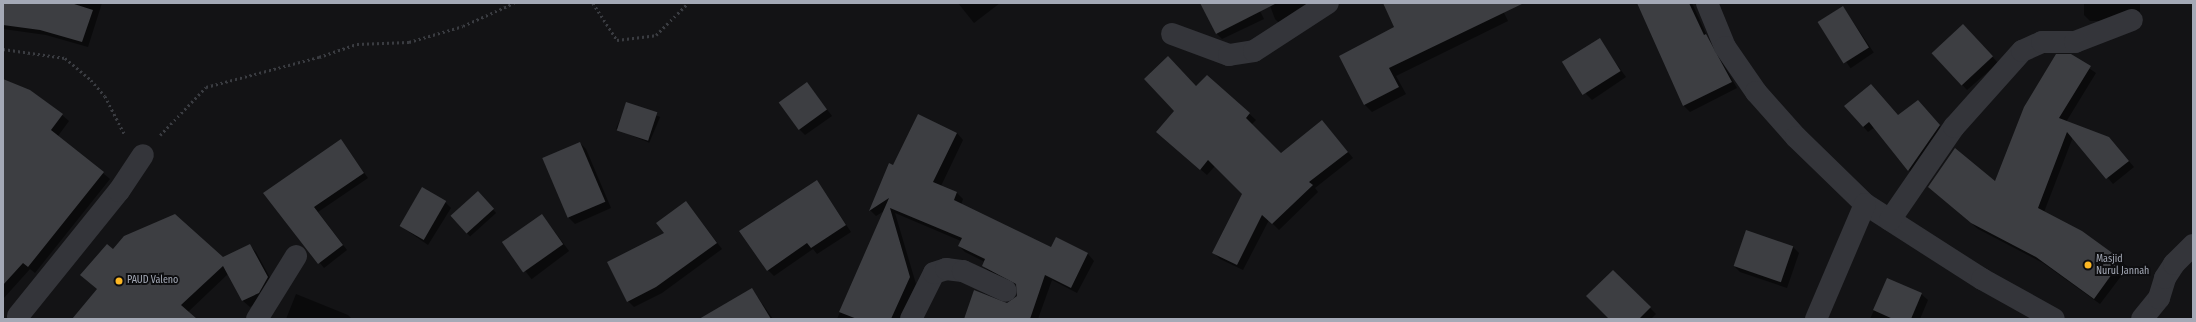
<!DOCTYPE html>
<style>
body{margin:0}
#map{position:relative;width:2196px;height:322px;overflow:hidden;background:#131315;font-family:"Fira Sans Condensed",sans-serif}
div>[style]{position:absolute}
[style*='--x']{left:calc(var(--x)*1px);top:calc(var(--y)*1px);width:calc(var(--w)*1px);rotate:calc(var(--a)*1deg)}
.shadow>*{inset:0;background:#0007;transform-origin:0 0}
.building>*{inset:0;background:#3d3e42;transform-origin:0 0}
.path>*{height:2.5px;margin-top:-1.25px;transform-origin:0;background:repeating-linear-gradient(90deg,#3a3c41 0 2px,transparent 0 5px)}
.street>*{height:22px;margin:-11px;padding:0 11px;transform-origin:11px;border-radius:11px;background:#34353a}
.dots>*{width:11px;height:11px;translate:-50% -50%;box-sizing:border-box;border:2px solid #0e0e10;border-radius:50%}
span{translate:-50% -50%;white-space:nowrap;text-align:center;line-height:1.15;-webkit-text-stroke:4px #0e0e10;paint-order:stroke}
.poi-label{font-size:10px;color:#a4a9b6}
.left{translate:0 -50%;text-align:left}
.frame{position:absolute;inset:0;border:4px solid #a4a9b6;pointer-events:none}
</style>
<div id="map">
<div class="shadow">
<i style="clip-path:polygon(3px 3px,102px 3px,88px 47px,46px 35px,3px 29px)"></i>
<i style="clip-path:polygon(958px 3px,1000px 3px,974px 23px)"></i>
<i style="clip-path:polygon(1201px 3px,1256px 3px,1264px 19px,1222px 39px,1216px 33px)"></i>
<i style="clip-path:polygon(1269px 3px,1317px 3px,1280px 24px,1275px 19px)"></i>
<i style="clip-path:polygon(1384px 3px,1499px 3px,1508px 21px,1396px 76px,1406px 94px,1372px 112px,1365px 105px,1340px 56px,1396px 27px)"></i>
<i style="clip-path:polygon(1638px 3px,1692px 3px,1707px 36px,1737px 88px,1690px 112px,1684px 106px)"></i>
<i style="clip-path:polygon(2084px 3px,2140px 3px,2140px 14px,2116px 21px,2090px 21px,2084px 15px)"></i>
<i style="left:1843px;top:7px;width:55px;height:28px;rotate:56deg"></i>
<i style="clip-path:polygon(1969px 31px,1998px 63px,1967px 90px,1933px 52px)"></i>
<i style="clip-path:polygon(1599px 40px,1626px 77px,1592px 100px,1586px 94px)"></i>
<i style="clip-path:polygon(2071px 56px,2096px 73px,2066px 122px,2114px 144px,2134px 167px,2113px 184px,2073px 137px,2044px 212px,2081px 232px,2128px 267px,2100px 304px,2043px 263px,1978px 229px,1929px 187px,1996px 183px)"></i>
<i style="clip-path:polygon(1207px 76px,1256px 120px,1251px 125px,1281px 154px,1322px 121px,1353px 158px,1315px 188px,1318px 192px,1279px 230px,1269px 220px,1243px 270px,1220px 259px,1214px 253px,1243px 194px,1215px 166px,1207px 175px,1164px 138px)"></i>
<i style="clip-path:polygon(3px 80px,62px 115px,69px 121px,58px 136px,110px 179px,35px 273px,30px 269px,3px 299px)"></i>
<i style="clip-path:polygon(807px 83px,832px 116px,805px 135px,799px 129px)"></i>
<i style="left:627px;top:103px;width:36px;height:28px;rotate:23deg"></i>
<i style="clip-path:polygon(1845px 106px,1898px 116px,1923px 107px,1944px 131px,1914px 176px,1875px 127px,1868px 132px)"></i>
<i style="clip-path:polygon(957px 133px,963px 140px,941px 186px,957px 193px,963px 199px,961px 205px,1052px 248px,1056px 239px,1088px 254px,1094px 261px,1077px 293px,1052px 280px,1038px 319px,965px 319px,1014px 302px,1020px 290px,1016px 284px,990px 272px,983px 266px,985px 262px,965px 252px,959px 246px,961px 241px,895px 213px,916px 284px,900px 319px,837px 319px,884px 211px,876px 216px,870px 210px,889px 165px,894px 166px)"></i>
<i style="clip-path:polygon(341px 141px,368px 178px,318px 212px,347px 250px,324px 268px,264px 193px)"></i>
<i style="clip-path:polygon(580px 143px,586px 149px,611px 208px,575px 224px,569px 218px)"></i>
<i style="clip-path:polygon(817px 181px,851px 232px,817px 254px,813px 249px,774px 276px,768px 270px)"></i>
<i style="left:478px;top:193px;width:27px;height:35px;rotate:48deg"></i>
<i style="clip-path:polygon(445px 202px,451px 208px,428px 245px,399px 225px)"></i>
<i style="clip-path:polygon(686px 202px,722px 249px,662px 293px,634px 307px,628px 301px,665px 233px)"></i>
<i style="left:542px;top:215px;width:45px;height:47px;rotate:53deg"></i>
<i style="clip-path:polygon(249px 245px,256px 252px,274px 285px,265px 299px,250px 307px,243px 301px,229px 273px,188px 312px,196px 319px,73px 319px,98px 290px,113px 250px,223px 259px)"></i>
<i style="clip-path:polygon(1793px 247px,1799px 253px,1787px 288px,1740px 272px,1734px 266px)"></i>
<i style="clip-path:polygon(1613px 271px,1656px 314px,1651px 319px,1610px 319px)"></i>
<i style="clip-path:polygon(1888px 280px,1921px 294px,1928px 300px,1920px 319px,1870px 319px)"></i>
<i style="clip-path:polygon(752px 289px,773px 319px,706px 319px)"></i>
<i style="clip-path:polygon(296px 294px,348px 315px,352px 319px,286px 319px)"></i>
</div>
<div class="building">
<i style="clip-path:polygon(3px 3px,71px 3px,93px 10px,82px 42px,40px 30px,3px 25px)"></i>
<i style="clip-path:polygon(1200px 3px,1277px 3px,1216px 34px)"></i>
<i style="clip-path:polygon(1383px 3px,1524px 3px,1389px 68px,1399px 87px,1364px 105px,1339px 56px,1394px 27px)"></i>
<i style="clip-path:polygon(1637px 3px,1689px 3px,1704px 35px,1706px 34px,1732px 82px,1683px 106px)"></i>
<i style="left:1843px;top:6px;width:49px;height:30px;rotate:58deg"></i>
<i style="left:1963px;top:24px;width:44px;height:43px;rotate:47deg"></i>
<i style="left:1600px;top:38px;width:39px;height:45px;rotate:58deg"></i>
<i style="clip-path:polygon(2056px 54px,2071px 54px,2091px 66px,2059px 118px,2109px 137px,2129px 161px,2106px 179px,2067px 132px,2038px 208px,2082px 231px,2122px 260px,2094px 299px,2036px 257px,1971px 223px,1928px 187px,1955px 148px,1995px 181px,2024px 107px)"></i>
<i style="clip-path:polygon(1168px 56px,1196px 86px,1207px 75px,1250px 113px,1246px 118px,1281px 153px,1322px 120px,1348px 152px,1309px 182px,1313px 185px,1272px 224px,1262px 215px,1237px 265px,1212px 253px,1242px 194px,1208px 160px,1200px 170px,1156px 132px,1174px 111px,1144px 79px)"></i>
<i style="clip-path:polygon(3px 79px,30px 90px,63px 114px,51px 130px,104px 172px,28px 267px,23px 263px,3px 285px)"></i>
<i style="left:807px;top:82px;width:34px;height:35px;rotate:54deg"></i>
<i style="clip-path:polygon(1871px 84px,1898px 115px,1918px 100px,1940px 125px,1908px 171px,1869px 122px,1863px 127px,1844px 106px)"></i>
<i style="left:626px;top:102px;width:33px;height:30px;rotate:18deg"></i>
<i style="clip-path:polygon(918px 114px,957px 133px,933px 182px,957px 192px,954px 200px,1051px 247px,1056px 237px,1088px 253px,1071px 288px,1045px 275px,1030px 319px,964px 319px,974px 290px,1007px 303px,1017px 296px,1016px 284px,982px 266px,985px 259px,958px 246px,962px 238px,890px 208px,910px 277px,891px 319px,857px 319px,839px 312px,889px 198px,869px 211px,889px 163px,893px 165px)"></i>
<i style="clip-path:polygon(341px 139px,364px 173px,314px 207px,343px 245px,318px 264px,263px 193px)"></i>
<i style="left:580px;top:142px;width:65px;height:41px;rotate:67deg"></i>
<i style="clip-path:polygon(817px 180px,846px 225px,811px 248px,807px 243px,767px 271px,739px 231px)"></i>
<i style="left:422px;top:187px;width:28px;height:45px;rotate:30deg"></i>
<i style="left:478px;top:191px;width:24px;height:37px;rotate:48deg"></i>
<i style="clip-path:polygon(686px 201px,717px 243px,656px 287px,627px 302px,607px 262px,664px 233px,656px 223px)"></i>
<i style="clip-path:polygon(175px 214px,223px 257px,250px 244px,268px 277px,259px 293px,242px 301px,223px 266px,181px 305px,197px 319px,72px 319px,97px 289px,80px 275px,107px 244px,113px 249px,124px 236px)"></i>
<i style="left:542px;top:214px;width:37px;height:49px;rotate:55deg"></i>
<i style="left:1746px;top:230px;width:50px;height:38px;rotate:19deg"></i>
<i style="clip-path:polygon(1613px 270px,1651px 307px,1639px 319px,1609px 319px,1586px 296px)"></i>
<i style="clip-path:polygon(1887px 278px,1922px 293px,1911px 319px,1893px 319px,1873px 310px)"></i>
<i style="clip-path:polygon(752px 288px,771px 319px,699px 319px)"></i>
</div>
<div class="path">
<i style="--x:593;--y:3;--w:44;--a:57"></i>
<i style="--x:617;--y:40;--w:39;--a:-7"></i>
<i style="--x:656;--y:35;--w:45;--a:-45"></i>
<i style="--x:3;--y:49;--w:63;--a:8.3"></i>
<i style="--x:65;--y:58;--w:34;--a:40"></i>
<i style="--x:91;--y:80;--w:21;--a:49"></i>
<i style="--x:105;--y:96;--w:44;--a:62.9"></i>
<i style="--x:160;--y:135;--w:66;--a:-46.2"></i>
<i style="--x:206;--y:87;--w:117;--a:-14.9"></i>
<i style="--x:319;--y:57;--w:40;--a:-18.9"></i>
<i style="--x:357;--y:44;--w:52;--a:-2.2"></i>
<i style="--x:409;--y:42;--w:56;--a:-16.5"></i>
<i style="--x:463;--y:26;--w:56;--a:-24.3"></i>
</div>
<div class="street">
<i style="--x:1707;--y:3;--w:48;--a:67.8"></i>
<i style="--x:1725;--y:47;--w:55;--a:55.4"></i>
<i style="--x:1756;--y:92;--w:60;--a:48.4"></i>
<i style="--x:1796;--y:137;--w:96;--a:44.2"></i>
<i style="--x:1865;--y:204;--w:139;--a:32.7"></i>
<i style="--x:1982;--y:279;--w:82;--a:29.1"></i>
<i style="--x:1172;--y:34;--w:61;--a:20.2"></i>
<i style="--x:1229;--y:55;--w:25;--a:-9"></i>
<i style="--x:1254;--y:51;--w:88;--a:-33"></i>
<i style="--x:1890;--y:220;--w:113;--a:-55.5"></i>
<i style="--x:1954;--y:127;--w:102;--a:-48.2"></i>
<i style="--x:2022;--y:51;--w:22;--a:-24"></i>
<i style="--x:2042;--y:42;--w:33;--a:0"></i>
<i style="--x:2075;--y:42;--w:61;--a:-21.1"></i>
<i style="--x:18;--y:316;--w:161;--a:-51.1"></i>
<i style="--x:119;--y:191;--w:43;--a:-56.3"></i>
<i style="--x:257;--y:319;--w:74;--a:-58.2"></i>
<i style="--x:911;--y:319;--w:51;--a:-63.4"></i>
<i style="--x:934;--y:273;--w:13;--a:-18"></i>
<i style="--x:946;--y:269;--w:17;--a:7"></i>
<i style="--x:963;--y:271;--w:47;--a:24.9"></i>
<i style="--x:1816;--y:319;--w:125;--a:-66.9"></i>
<i style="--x:2142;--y:319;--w:27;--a:-51"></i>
<i style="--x:2159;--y:298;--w:21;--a:-73"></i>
<i style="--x:2165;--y:278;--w:17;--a:-57"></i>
<i style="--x:2174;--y:264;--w:27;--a:-45"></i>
</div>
<div class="dots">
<i style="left:2088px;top:265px;background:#fdb723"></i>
<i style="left:119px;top:281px;background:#fdb723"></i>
</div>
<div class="poi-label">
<span class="left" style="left:2096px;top:265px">Masjid<br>Nurul Jannah</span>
<span class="left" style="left:127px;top:281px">PAUD Valeno</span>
</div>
<div class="frame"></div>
</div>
